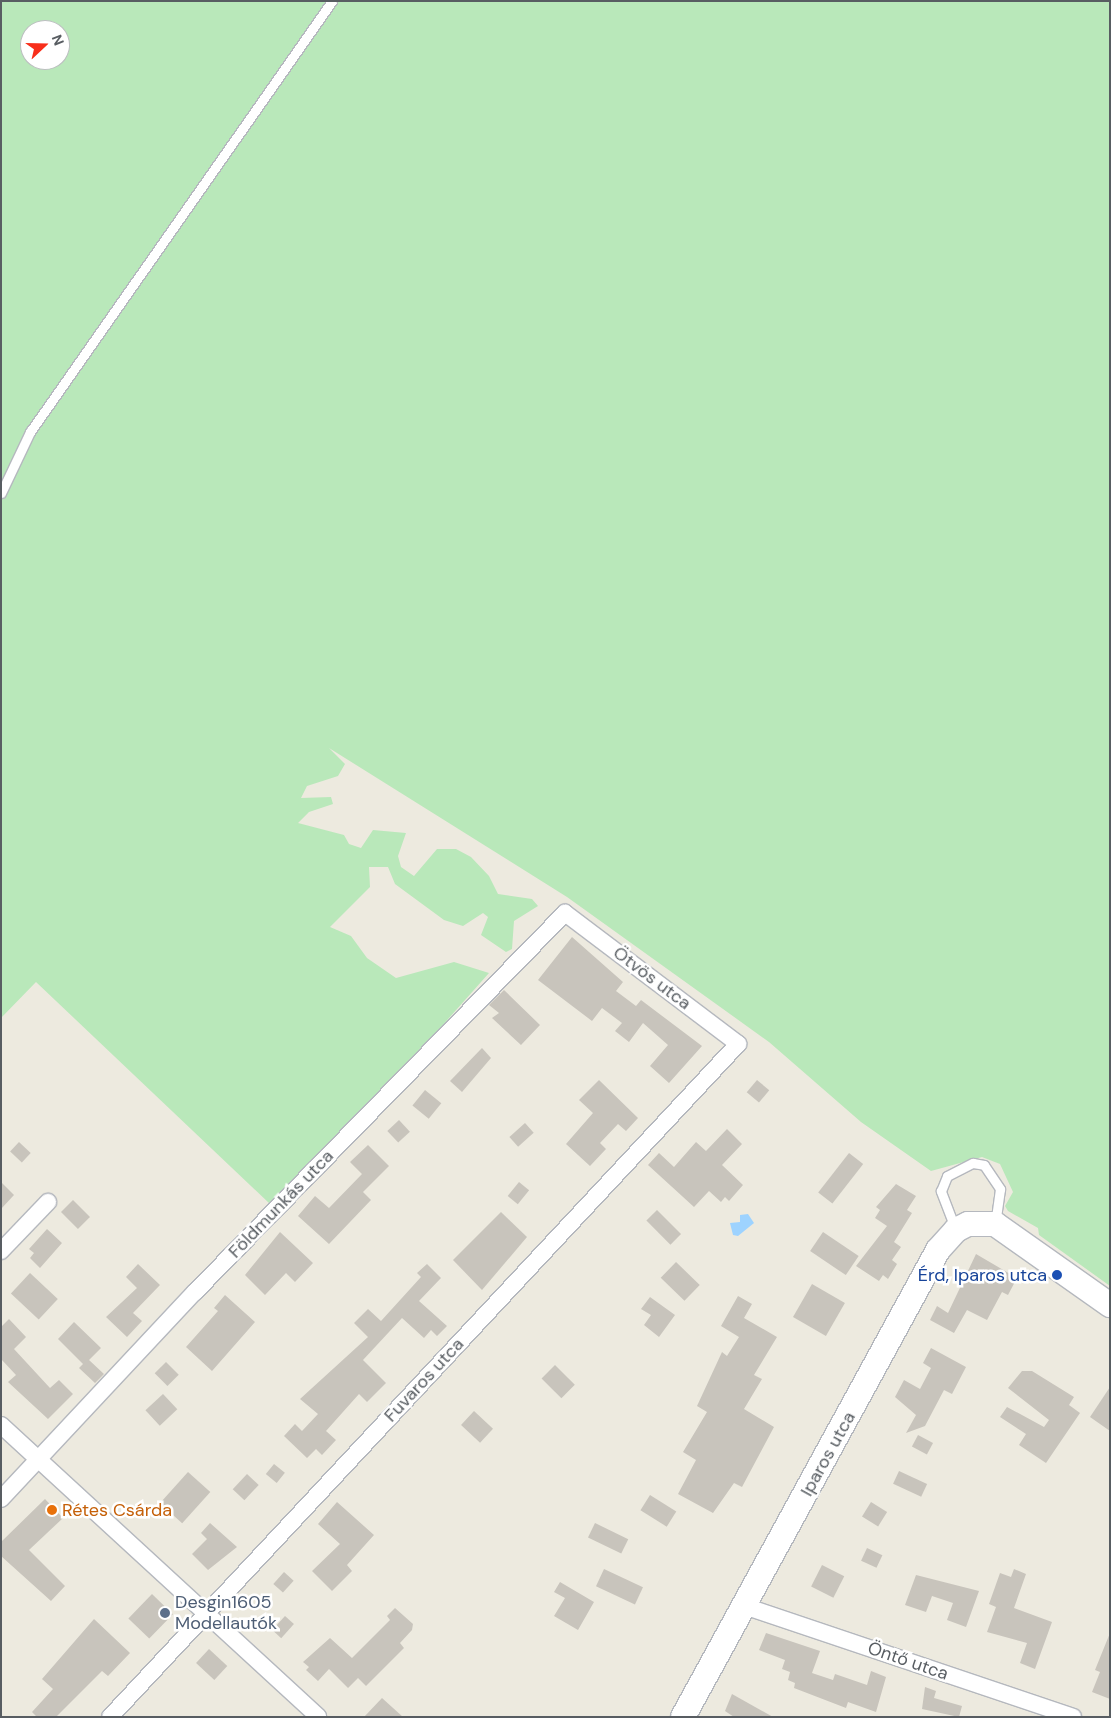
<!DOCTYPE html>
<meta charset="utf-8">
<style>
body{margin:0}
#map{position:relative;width:1111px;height:1718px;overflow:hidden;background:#edeadf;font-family:"DM Sans",sans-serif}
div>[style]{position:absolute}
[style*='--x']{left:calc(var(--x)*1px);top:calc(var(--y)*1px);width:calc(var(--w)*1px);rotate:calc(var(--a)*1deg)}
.green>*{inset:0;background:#b9e8ba}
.water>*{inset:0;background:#9ed3ff}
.building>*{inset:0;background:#c8c4bc;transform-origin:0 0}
.roads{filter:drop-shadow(1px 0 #b5b8be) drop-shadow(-1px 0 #b5b8be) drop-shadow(0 1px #b5b8be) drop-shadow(0 -1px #b5b8be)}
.lane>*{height:9px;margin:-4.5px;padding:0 4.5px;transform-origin:4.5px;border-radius:4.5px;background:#fff}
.street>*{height:16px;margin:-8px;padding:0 8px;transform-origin:8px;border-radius:8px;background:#fff}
.secondary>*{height:24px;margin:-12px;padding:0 12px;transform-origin:12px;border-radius:12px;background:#fff}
.dots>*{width:14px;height:14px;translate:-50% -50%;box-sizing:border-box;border:2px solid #fff;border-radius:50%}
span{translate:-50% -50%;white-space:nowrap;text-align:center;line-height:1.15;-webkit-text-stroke:5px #fff;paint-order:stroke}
.street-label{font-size:18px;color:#585d62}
.transit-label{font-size:18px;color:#164399}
.right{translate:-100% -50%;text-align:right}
.food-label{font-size:18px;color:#c56008}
.left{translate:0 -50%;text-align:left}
.service-label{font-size:18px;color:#4e5e75}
.frame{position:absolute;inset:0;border:2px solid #585d62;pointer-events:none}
.north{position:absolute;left:20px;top:20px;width:50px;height:50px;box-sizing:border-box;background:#fff;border:1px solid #bcbec0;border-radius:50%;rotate:69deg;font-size:14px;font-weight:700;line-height:20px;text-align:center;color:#585d62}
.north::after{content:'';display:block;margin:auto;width:18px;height:22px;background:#f82f1b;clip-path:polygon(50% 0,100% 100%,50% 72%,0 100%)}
</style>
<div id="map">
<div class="green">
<i style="clip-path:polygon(evenodd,1px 1px,1110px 1px,1110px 1286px,1039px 1235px,1038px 1228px,1008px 1211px,1005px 1206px,1013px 1192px,1000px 1164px,982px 1157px,931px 1171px,861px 1122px,769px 1042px,567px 897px,329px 748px,345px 764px,338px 776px,307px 786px,301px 798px,331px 797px,333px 804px,309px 812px,298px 823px,344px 835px,349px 844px,361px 848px,373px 830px,406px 833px,398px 856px,401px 867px,414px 876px,437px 849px,456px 849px,471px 857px,489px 876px,498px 894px,532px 899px,538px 906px,514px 921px,512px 949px,506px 952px,481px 935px,488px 917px,483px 913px,463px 926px,444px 920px,395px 884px,388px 867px,369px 867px,370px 887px,330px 927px,351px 936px,367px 958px,396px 978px,454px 962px,489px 973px,417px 1054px,270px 1204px,36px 982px,1px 1018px,1px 1px,30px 30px,60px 30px,60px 60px,30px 60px,30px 30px)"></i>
</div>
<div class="water">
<i style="clip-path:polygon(748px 1214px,754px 1223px,738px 1236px,733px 1235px,730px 1223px,740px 1222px,740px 1215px)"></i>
</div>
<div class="building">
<i style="clip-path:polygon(572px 937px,623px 982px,616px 991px,636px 1006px,641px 1000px,702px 1046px,669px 1083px,650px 1066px,668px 1045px,643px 1023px,629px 1042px,615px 1031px,622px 1023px,602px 1008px,592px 1021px,538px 980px)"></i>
<i style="clip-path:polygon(504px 990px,540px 1025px,521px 1045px,492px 1018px,499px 1013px,489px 1005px)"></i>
<i style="clip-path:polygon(482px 1048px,491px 1058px,462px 1092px,450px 1081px)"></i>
<i style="clip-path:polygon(599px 1080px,638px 1118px,626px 1131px,618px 1124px,600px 1143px,606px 1149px,590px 1166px,566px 1144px,593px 1113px,579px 1100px)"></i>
<i style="left:757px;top:1080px;width:16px;height:16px;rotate:40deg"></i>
<i style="left:425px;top:1090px;width:21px;height:20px;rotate:39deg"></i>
<i style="left:399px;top:1120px;width:16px;height:16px;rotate:47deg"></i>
<i style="left:525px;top:1123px;width:13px;height:21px;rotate:48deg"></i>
<i style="clip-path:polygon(727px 1129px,742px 1144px,722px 1165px,743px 1185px,729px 1201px,725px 1197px,721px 1202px,709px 1191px,694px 1207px,648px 1165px,659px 1153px,674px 1167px,696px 1142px,706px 1151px)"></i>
<i style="left:19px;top:1142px;width:16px;height:13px;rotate:43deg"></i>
<i style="clip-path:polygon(368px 1145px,389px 1166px,363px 1192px,371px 1200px,329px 1244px,298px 1216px,315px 1196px,329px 1208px,362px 1174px,350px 1162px)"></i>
<i style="left:849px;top:1153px;width:18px;height:50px;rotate:38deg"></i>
<i style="clip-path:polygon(1px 1182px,14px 1195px,1px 1209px)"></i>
<i style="left:519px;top:1182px;width:13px;height:18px;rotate:39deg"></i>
<i style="clip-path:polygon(896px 1184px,916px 1196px,907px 1210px,912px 1213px,894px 1242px,901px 1247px,892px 1260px,897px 1264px,888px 1279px,883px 1275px,879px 1281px,856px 1266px,887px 1226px,875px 1218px,880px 1210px,876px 1207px)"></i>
<i style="left:73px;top:1200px;width:24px;height:17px;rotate:45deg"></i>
<i style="left:657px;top:1210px;width:34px;height:15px;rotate:45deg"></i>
<i style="clip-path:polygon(501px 1212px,527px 1237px,482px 1290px,453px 1260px)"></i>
<i style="clip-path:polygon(47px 1229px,62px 1243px,40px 1268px,30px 1258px,34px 1253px,29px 1249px)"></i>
<i style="clip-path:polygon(280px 1232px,313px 1263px,295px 1282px,286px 1273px,265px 1295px,245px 1275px)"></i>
<i style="left:823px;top:1232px;width:43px;height:23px;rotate:34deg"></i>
<i style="clip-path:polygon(976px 1254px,1017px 1278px,1008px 1295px,1002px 1292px,987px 1320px,967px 1310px,954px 1333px,930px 1320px,937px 1306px,948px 1313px)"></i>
<i style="left:676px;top:1262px;width:33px;height:22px;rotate:44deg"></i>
<i style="clip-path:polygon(138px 1264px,160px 1285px,133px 1313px,142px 1321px,127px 1337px,106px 1317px,137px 1288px,126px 1277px)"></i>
<i style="clip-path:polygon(427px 1264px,441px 1278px,419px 1301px,447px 1326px,437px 1336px,431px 1330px,424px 1338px,402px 1318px,363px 1360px,386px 1383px,367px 1402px,359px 1394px,326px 1431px,336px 1440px,322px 1455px,316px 1449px,307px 1458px,284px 1436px,295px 1424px,302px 1431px,318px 1414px,300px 1399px,368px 1337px,354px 1323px,368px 1309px,381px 1321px,421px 1277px,417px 1273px)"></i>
<i style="left:30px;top:1273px;width:38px;height:28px;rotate:43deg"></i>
<i style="left:812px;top:1284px;width:38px;height:38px;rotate:30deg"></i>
<i style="clip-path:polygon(225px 1295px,255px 1322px,212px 1371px,186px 1347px,218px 1311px,214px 1308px)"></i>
<i style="clip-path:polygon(738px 1296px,752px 1304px,744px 1318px,777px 1337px,754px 1375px,762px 1379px,744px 1409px,774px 1427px,742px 1487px,734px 1483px,713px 1513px,678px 1494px,696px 1460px,683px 1452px,707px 1412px,697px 1406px,722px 1352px,727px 1356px,739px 1337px,721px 1326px)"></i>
<i style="clip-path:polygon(650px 1297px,675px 1315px,659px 1337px,644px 1325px,651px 1315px,641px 1309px)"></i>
<i style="clip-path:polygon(9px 1319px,26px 1337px,14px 1349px,50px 1388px,59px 1380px,73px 1394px,48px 1419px,8px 1382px,16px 1375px,1px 1359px,1px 1327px)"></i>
<i style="clip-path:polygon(74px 1322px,101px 1348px,89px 1360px,104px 1374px,95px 1383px,79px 1368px,83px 1364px,58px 1339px)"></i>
<i style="clip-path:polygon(931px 1348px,966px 1367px,952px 1394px,944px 1390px,925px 1426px,906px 1433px,916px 1415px,895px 1397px,904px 1380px,920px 1389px,931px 1368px,923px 1363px)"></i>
<i style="left:166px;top:1362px;width:18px;height:16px;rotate:45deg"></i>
<i style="left:555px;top:1365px;width:28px;height:19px;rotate:45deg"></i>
<i style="clip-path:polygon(1022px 1371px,1032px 1371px,1074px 1397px,1069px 1405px,1080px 1413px,1046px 1463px,1019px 1445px,1026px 1434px,1000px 1417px,1007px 1407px,1044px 1427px,1049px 1420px,1008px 1388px)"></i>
<i style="clip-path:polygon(1110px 1387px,1110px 1431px,1090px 1417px)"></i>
<i style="left:163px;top:1394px;width:21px;height:24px;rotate:47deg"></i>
<i style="left:474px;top:1411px;width:26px;height:19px;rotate:43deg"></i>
<i style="left:918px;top:1435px;width:17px;height:13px;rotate:28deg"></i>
<i style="left:274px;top:1464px;width:14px;height:13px;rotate:39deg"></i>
<i style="left:899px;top:1471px;width:31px;height:14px;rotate:25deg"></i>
<i style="left:188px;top:1472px;width:30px;height:42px;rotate:42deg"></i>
<i style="left:247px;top:1474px;width:16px;height:21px;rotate:43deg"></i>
<i style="left:650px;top:1495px;width:31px;height:18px;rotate:32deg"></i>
<i style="clip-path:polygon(45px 1499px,63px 1518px,29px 1550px,65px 1586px,51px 1601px,1px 1556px,1px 1542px)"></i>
<i style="clip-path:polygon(337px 1502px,374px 1535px,347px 1565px,352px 1571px,332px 1591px,312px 1571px,340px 1544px,318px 1524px)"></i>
<i style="left:871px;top:1502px;width:19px;height:17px;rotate:32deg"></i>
<i style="clip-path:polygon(210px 1523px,237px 1547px,208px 1570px,192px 1554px,207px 1539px,201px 1533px)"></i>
<i style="left:595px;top:1523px;width:37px;height:16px;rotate:26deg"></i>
<i style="left:867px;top:1548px;width:17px;height:14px;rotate:25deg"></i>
<i style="left:822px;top:1565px;width:25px;height:24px;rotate:27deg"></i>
<i style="left:604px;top:1569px;width:43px;height:19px;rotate:25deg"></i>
<i style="clip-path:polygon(1014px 1569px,1026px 1574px,1014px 1608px,1052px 1622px,1035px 1669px,1020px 1663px,1027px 1643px,987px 1632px,996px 1607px,989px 1604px,1000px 1573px,1011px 1577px)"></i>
<i style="left:284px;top:1572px;width:13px;height:16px;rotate:42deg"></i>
<i style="clip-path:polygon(916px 1575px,979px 1591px,966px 1627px,947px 1620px,953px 1603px,932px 1596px,926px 1612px,905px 1605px)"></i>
<i style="clip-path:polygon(560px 1582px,594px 1602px,578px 1630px,554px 1616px,565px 1598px,554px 1592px)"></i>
<i style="left:152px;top:1594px;width:29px;height:34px;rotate:44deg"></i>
<i style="clip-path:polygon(395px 1608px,413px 1624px,412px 1630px,400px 1643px,404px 1648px,366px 1686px,358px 1678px,348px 1688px,329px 1669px,318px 1681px,306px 1670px,309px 1667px,303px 1662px,330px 1638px,352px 1658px,390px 1620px,387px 1616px)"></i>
<i style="left:285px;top:1616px;width:12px;height:19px;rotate:42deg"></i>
<i style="clip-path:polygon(94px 1619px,130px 1653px,108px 1676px,102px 1671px,56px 1717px,37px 1717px,32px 1712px,53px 1689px,42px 1679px)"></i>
<i style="clip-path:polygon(766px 1633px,820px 1651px,812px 1673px,833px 1680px,835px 1674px,867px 1685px,871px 1671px,886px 1677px,876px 1712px,848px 1702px,846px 1708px,794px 1688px,795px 1683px,788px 1680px,790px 1672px,782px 1669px,785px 1660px,759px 1650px)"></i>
<i style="clip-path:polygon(1110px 1633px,1110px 1699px,1092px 1692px,1100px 1672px,1095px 1670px)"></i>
<i style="left:209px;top:1649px;width:25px;height:19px;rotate:43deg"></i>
<i style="clip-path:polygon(925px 1687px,936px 1691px,934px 1698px,962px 1706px,959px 1717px,922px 1709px)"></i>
<i style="clip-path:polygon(732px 1694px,773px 1717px,734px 1717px,725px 1711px)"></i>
<i style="clip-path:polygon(382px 1698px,403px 1717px,364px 1717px)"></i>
</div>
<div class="roads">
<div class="lane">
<i style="--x:1;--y:493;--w:68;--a:-64.6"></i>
<i style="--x:30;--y:432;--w:526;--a:-54.98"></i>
<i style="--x:955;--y:1228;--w:40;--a:-111"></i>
<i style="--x:941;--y:1191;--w:16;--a:-68"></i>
<i style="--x:947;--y:1176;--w:29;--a:-27"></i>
<i style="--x:973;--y:1163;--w:11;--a:10"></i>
<i style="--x:984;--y:1165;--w:29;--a:56"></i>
<i style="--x:1000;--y:1189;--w:34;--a:98"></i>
</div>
<div class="street">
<i style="--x:1;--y:1251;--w:68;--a:-46.2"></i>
<i style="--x:1;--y:1425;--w:431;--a:42.6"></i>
<i style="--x:1;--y:1499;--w:284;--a:-46.9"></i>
<i style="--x:195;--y:1292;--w:530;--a:-45.69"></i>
<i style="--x:565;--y:913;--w:217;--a:37.1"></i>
<i style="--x:738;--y:1044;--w:920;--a:133.02"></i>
<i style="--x:744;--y:1606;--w:347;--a:18.6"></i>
</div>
<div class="secondary">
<i style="--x:683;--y:1717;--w:532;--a:-61.36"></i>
<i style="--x:938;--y:1250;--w:27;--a:-48"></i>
<i style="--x:956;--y:1230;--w:13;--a:-27"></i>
<i style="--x:968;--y:1224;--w:27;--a:0"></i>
<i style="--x:995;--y:1224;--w:141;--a:35.2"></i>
</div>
</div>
<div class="dots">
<i style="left:1057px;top:1275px;background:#1a4fb4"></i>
<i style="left:52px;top:1510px;background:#e8710a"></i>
<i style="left:165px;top:1613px;background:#5c6f8a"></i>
</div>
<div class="street-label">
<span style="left:652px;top:978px;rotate:37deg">Ötvös utca</span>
<span style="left:281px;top:1204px;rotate:-46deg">Földmunkás utca</span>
<span style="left:424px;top:1380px;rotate:-47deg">Fuvaros utca</span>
<span style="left:828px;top:1454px;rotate:-61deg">Iparos utca</span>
<span style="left:908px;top:1661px;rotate:19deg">Öntő utca</span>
</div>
<div class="transit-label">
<span class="right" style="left:1047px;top:1275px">Érd, Iparos utca</span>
</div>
<div class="food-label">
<span class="left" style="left:62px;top:1510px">Rétes Csárda</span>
</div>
<div class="service-label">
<span class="left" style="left:175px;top:1613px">Desgin1605<br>Modellautók</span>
</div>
<div class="frame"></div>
<div class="north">N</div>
</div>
